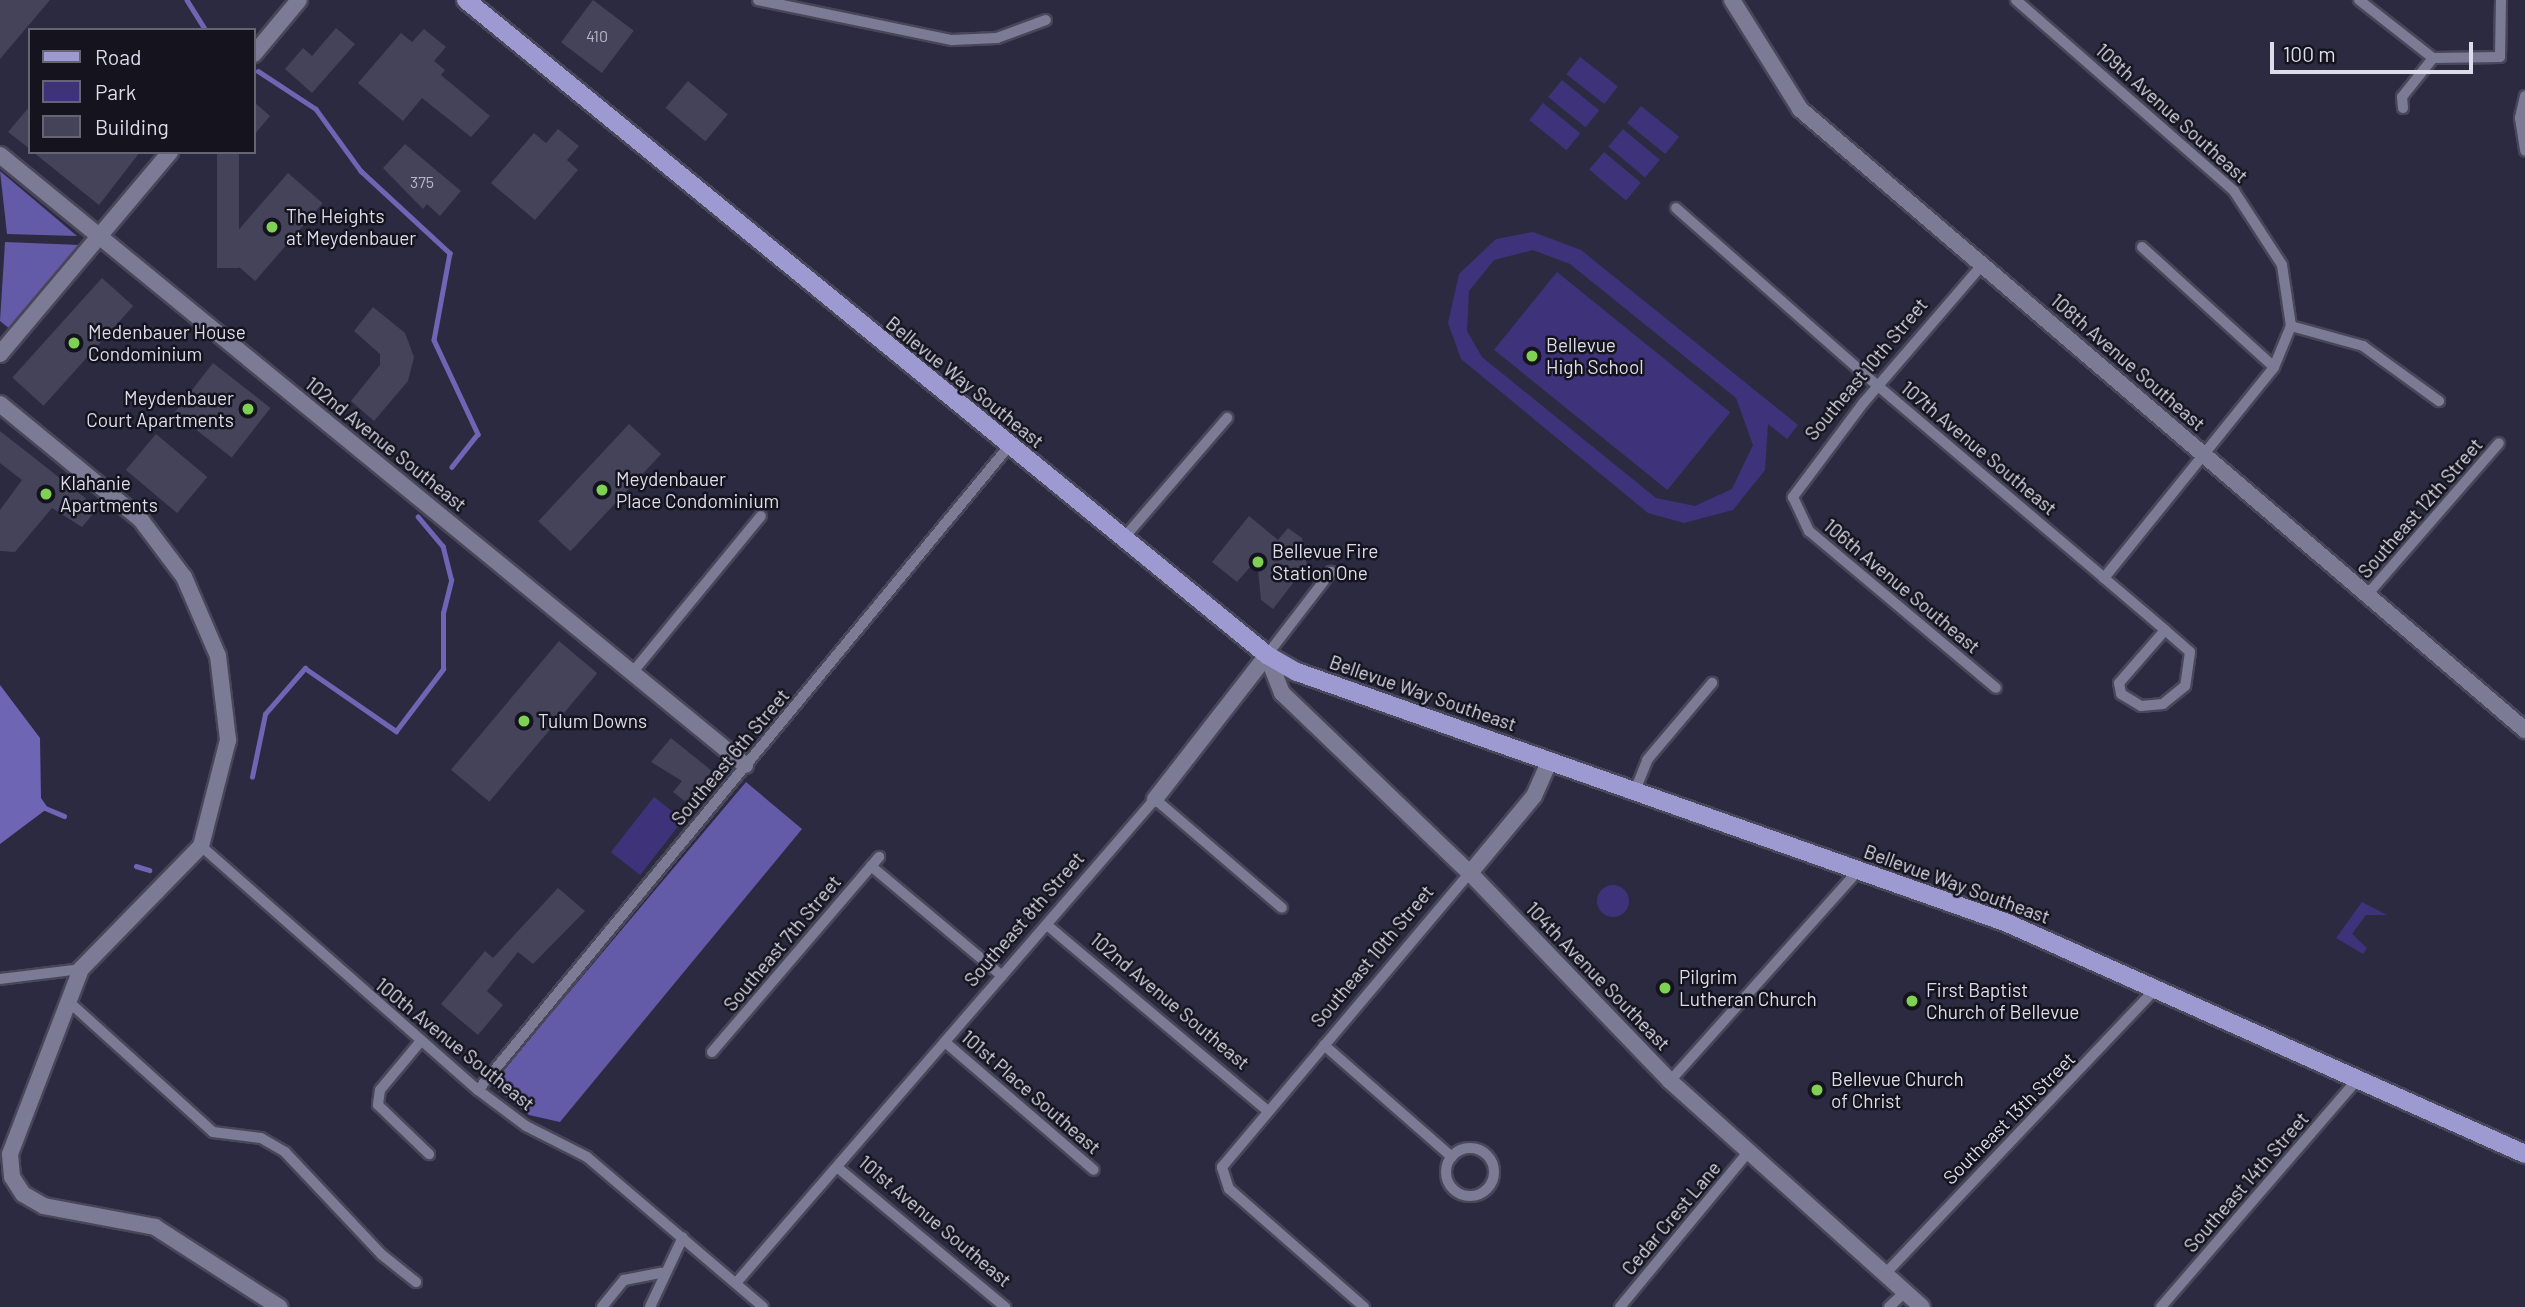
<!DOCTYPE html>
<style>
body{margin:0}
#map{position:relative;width:2525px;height:1307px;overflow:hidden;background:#2c2a40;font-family:Barlow,sans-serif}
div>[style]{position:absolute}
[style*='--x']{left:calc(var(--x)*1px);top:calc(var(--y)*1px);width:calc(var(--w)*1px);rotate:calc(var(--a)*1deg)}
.green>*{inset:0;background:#3e337a;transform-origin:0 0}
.round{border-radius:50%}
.forest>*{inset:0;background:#635aa8}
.water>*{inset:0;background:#6e66b5}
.stream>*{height:4.5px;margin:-2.25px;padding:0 2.25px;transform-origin:2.25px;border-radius:2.25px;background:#6e66b5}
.building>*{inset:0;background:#44435a;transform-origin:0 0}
.roads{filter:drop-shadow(2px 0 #484759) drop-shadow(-2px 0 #484759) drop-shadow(0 2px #484759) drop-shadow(0 -2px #484759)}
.street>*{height:10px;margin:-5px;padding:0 5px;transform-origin:5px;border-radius:5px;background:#7c7b95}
.street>.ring{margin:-5px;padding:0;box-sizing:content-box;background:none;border:10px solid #7c7b95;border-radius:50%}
.secondary>*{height:16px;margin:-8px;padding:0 8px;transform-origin:8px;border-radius:8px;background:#7c7b95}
.primary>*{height:18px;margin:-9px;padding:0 9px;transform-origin:9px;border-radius:9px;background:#9d9ad2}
.dots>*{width:19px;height:19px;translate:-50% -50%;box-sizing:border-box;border:4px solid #15141e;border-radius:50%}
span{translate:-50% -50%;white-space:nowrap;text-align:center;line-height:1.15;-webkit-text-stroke:5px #15141e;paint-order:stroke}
.number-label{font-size:16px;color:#b7b6c7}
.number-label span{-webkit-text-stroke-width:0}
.street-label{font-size:19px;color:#dddceb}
.poi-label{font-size:19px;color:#dddceb}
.left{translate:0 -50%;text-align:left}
.right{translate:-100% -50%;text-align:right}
.legend{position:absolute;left:28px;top:28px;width:228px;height:126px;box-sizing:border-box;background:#15141e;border:2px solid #656470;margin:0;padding:9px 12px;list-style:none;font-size:21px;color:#dddceb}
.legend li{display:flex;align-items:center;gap:14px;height:35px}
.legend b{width:35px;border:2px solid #656470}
.scale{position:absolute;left:2270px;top:42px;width:203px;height:32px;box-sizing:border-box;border:4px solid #dddceb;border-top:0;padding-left:9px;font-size:21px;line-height:24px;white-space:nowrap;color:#dddceb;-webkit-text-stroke:5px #15141e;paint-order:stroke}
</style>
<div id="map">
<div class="green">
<i style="left:1580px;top:57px;width:48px;height:22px;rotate:38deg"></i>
<i style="left:1562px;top:80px;width:48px;height:22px;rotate:39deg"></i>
<i style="left:1543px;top:103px;width:48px;height:22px;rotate:39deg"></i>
<i style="left:1641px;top:106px;width:49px;height:22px;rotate:39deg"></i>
<i style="left:1623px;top:129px;width:48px;height:23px;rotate:40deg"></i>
<i style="left:1604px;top:152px;width:48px;height:23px;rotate:40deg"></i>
<i style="clip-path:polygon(evenodd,1533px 232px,1581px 250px,1798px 425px,1787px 439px,1768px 424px,1765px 470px,1733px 510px,1684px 523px,1648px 513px,1461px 359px,1448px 323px,1459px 274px,1496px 239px,1533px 232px,1533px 250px,1570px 264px,1736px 398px,1753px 445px,1732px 489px,1695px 506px,1656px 498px,1482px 357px,1467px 331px,1469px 291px,1494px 260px,1533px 250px)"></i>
<i style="left:1557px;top:272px;width:223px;height:100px;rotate:39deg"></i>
<i style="left:654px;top:797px;width:37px;height:70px;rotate:38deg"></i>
<i class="round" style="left:1597px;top:885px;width:32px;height:32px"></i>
<i style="clip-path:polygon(2362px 902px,2387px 915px,2366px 915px,2352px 934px,2367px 948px,2363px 954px,2336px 938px)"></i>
</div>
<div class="forest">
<i style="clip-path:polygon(0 171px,77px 236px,7px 234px)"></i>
<i style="clip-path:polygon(5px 242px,80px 245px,10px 329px,0 321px)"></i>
<i style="clip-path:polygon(746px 782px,802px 829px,560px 1122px,529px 1115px,491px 1085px)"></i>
</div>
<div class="water">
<i style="clip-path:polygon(0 685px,40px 738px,41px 798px,48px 808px,0 844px)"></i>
</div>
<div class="stream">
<i style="--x:187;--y:0;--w:36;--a:58"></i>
<i style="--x:258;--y:71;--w:69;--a:33.2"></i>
<i style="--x:316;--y:109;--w:77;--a:54"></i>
<i style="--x:361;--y:171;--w:121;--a:42.7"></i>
<i style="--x:450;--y:253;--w:88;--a:100.4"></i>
<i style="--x:434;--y:340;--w:104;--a:64.9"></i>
<i style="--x:478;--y:434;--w:42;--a:128.2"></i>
<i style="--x:252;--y:777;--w:64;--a:-78.3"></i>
<i style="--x:265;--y:714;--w:61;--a:-49"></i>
<i style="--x:305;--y:668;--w:111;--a:34.7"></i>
<i style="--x:396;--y:731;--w:78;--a:-52.8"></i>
<i style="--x:443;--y:669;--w:56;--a:-90"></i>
<i style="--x:443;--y:613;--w:34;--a:-76"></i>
<i style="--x:451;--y:580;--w:34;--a:-104"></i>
<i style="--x:443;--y:547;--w:39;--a:-130"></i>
<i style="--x:43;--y:807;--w:23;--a:23"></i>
<i style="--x:136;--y:866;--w:14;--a:17"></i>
</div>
<div class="building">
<i style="clip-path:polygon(0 0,50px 0,0 59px)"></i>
<i style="left:593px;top:0;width:51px;height:53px;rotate:37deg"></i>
<i style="clip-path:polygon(336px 28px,355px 44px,312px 93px,285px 69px,303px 48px,312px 56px)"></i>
<i style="clip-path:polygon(424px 29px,446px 47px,434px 61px,445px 70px,441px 75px,490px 116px,471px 137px,422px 98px,403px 121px,358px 83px,401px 33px,412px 42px)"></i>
<i style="left:688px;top:81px;width:52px;height:35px;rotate:40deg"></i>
<i style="clip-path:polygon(254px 102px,270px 116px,254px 135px)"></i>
<i style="clip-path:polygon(30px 106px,30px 149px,8px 132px)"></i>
<i style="clip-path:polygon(558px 129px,579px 146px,567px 160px,578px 170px,535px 220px,491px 183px,534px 133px,546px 143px)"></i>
<i style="clip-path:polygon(405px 144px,461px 191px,440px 216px,427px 204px,423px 209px,383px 168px)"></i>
<i style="clip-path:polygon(33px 152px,140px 152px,99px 205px)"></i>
<i style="left:217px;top:152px;width:22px;height:116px"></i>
<i style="left:288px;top:173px;width:46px;height:103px;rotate:41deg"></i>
<i style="left:102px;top:278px;width:42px;height:134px;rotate:42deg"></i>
<i style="clip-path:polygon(373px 307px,405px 333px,414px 357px,408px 381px,374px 421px,351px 401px,380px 365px,380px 354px,354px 331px)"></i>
<i style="left:213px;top:363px;width:73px;height:63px;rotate:38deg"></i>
<i style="left:629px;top:424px;width:44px;height:133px;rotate:43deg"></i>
<i style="clip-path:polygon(0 431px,98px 508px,82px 527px,52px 508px,15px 552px,0 551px,0 510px,22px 480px,0 463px)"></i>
<i style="left:156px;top:434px;width:67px;height:47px;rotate:40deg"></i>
<i style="clip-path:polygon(1249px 516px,1278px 540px,1288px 528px,1302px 538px,1307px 565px,1273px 609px,1261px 600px,1257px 559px,1237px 582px,1212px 562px)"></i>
<i style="left:559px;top:641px;width:50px;height:168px;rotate:40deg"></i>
<i style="clip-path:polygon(671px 738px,712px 771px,687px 803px,673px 792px,682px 781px,651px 762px)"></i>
<i style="clip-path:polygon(558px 888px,585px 911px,533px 964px,518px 952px,487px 991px,503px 1005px,478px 1035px,441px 1004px,485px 951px,493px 958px)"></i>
</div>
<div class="roads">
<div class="street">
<i style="--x:758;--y:0;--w:198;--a:11.7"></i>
<i style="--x:952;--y:40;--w:45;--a:-2.5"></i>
<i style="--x:997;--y:38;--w:52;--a:-20.2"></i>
<i style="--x:2016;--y:0;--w:290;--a:41.2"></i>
<i style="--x:2234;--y:191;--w:88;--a:57"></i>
<i style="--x:2282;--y:265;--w:62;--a:81.6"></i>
<i style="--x:2291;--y:326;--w:75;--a:15.5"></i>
<i style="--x:2363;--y:346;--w:94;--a:35.9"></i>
<i style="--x:2359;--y:0;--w:94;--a:38.1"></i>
<i style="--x:2525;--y:96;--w:23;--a:103"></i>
<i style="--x:2520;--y:118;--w:33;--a:81"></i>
<i style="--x:2403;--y:108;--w:11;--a:-95"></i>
<i style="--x:2402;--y:97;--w:50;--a:-51.5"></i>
<i style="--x:2433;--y:58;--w:67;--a:-0.9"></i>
<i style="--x:2500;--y:57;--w:57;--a:-89"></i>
<i style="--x:1676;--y:208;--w:269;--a:41.4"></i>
<i style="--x:1878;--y:386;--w:297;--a:40.3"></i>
<i style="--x:2104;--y:578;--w:80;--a:40.4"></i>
<i style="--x:2165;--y:630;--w:33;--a:41"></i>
<i style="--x:2190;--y:652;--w:34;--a:98"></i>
<i style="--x:2185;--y:686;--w:28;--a:141"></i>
<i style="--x:2163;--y:704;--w:22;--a:175"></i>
<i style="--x:2141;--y:706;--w:23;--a:-149"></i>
<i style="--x:2121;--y:694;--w:11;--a:-100"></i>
<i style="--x:2119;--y:683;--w:70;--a:-49"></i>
<i style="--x:2142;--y:247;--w:178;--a:42.3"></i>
<i style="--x:1982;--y:265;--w:181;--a:130.7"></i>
<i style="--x:1864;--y:402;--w:119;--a:126.8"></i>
<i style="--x:1793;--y:497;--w:38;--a:65"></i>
<i style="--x:1809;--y:531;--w:244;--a:40"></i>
<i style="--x:1123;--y:539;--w:160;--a:-49.3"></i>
<i style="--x:2104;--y:578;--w:271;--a:-51.1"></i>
<i style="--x:2274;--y:367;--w:44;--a:-67.5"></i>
<i style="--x:2367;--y:595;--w:201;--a:-49"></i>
<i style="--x:1267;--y:655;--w:105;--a:-52.4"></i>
<i style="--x:632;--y:673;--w:203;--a:-50.6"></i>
<i style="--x:1634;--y:793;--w:35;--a:-68"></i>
<i style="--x:1647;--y:760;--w:101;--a:-49.8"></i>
<i style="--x:201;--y:846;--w:369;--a:41.4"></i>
<i style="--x:478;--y:1090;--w:60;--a:36.9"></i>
<i style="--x:526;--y:1126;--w:68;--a:26.9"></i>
<i style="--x:587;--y:1157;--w:231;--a:40.4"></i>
<i style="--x:871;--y:866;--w:171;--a:40"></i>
<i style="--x:1047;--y:925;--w:287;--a:40.1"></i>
<i style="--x:0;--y:979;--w:82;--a:-7"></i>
<i style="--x:68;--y:1001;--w:195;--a:42.1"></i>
<i style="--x:213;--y:1132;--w:48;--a:7.1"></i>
<i style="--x:261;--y:1138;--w:28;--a:30"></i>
<i style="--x:285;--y:1152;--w:140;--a:46.7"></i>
<i style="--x:381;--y:1254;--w:45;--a:38.7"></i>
<i style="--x:420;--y:1042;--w:62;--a:129.8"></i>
<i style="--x:380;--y:1090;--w:15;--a:98"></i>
<i style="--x:378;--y:1105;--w:71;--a:43.9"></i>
<i style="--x:945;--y:1042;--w:196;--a:40.7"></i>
<i style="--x:1324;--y:1045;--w:170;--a:41.2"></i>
<i style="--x:712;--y:1052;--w:257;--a:-49.4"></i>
<i style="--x:1670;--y:1081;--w:282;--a:-48.2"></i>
<i style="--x:478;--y:1090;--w:835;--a:-50.49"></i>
<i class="ring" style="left:1446px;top:1148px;width:38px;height:38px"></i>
<i style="--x:837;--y:1167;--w:219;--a:39.8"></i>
<i style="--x:1885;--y:1274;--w:395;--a:-46.5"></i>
<i style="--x:736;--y:1283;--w:640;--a:-49.12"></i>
<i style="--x:1155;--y:799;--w:167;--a:40.6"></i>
<i style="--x:602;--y:1307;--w:35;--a:-51"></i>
<i style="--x:624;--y:1280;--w:38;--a:-11"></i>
<i style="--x:650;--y:1307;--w:77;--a:-64.8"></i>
<i style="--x:1364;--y:1307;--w:179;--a:-138.8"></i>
<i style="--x:1229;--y:1189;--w:23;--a:-108"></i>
<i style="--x:1222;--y:1167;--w:385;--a:-49.9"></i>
<i style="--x:1620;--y:1307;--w:201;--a:-50.4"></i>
<i style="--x:1889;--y:1307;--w:22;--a:-43"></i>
<i style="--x:2161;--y:1307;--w:300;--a:-49.2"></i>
</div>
<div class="secondary">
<i style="--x:1732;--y:0;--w:128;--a:58"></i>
<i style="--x:1800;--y:109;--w:955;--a:40.58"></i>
<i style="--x:254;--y:54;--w:70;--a:-50.2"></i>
<i style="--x:0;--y:155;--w:963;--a:39.31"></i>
<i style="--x:0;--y:354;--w:264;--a:-49.9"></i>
<i style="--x:0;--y:404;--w:183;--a:39.4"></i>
<i style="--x:141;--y:520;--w:71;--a:53"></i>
<i style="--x:184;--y:577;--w:86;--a:66.7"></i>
<i style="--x:218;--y:656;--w:85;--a:83.2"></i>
<i style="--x:228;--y:740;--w:109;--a:104.3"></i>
<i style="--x:201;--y:846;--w:172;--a:134.3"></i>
<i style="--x:81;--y:969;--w:198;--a:111"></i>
<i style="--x:10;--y:1154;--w:23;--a:85"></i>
<i style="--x:12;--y:1177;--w:20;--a:57"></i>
<i style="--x:23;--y:1194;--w:24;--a:30"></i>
<i style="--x:44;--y:1206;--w:113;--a:10.7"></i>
<i style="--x:155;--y:1227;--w:148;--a:32.8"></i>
<i style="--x:1267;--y:655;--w:41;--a:68.5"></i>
<i style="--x:1282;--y:693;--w:260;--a:43.8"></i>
<i style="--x:1470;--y:873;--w:289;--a:46.1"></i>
<i style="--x:1670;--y:1081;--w:338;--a:41.9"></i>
<i style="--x:1155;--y:799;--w:182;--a:-52.1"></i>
<i style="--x:1470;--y:873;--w:100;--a:-50.3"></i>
<i style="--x:1534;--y:796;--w:39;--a:-66"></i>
</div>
<div class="primary">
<i style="--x:466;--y:0;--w:1035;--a:39.27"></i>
<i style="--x:1267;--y:655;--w:34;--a:30"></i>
<i style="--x:1297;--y:672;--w:751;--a:19.45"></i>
<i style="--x:2005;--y:922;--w:569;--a:24.04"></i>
</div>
</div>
<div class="dots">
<i style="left:272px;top:227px;background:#7ed153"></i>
<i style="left:74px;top:343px;background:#7ed153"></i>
<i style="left:1532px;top:356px;background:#7ed153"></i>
<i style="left:248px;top:409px;background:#7ed153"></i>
<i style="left:602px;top:490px;background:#7ed153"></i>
<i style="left:46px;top:494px;background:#7ed153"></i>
<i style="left:1258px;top:562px;background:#7ed153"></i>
<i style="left:524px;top:721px;background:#7ed153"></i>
<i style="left:1665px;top:988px;background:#7ed153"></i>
<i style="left:1912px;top:1001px;background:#7ed153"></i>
<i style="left:1817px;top:1090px;background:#7ed153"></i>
</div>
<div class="number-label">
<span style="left:597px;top:36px">410</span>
<span style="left:422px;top:182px">375</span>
</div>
<div class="street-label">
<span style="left:2172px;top:113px;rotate:42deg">109th Avenue Southeast</span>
<span style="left:2128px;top:362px;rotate:41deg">108th Avenue Southeast</span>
<span style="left:1866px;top:369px;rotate:-50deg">Southeast 10th Street</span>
<span style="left:965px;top:382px;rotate:39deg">Bellevue Way Southeast</span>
<span style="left:386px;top:444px;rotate:39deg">102nd Avenue Southeast</span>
<span style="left:1979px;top:448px;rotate:40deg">107th Avenue Southeast</span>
<span style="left:2420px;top:508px;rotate:-49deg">Southeast 12th Street</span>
<span style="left:1902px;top:586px;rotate:40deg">106th Avenue Southeast</span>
<span style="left:1423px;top:693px;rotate:19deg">Bellevue Way Southeast</span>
<span style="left:730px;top:757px;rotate:-50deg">Southeast 6th Street</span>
<span style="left:1957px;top:884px;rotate:20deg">Bellevue Way Southeast</span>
<span style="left:1024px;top:919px;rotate:-49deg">Southeast 8th Street</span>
<span style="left:782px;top:943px;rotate:-50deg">Southeast 7th Street</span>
<span style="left:1372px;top:956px;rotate:-50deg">Southeast 10th Street</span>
<span style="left:1598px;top:976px;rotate:46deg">104th Avenue Southeast</span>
<span style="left:1170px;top:1001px;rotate:40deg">102nd Avenue Southeast</span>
<span style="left:455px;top:1044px;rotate:39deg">100th Avenue Southeast</span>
<span style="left:1031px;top:1092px;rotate:41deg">101st Place Southeast</span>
<span style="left:2009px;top:1118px;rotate:-45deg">Southeast 13th Street</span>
<span style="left:2246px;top:1182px;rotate:-49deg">Southeast 14th Street</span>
<span style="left:1671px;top:1218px;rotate:-50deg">Cedar Crest Lane</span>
<span style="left:935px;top:1221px;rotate:40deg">101st Avenue Southeast</span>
</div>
<div class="poi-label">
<span class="left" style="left:286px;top:227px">The Heights<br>at Meydenbauer</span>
<span class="left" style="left:88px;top:343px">Medenbauer House<br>Condominium</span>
<span class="left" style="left:1546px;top:356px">Bellevue<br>High School</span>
<span class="right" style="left:234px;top:409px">Meydenbauer<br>Court Apartments</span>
<span class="left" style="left:616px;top:490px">Meydenbauer<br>Place Condominium</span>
<span class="left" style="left:60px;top:494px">Klahanie<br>Apartments</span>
<span class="left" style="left:1272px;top:562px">Bellevue Fire<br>Station One</span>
<span class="left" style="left:538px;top:721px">Tulum Downs</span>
<span class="left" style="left:1679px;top:988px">Pilgrim<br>Lutheran Church</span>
<span class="left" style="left:1926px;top:1001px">First Baptist<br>Church of Bellevue</span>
<span class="left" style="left:1831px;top:1090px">Bellevue Church<br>of Christ</span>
</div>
<ul class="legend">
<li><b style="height:9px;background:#9d9ad2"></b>Road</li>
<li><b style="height:19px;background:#3e337a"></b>Park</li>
<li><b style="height:19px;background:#44435a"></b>Building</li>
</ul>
<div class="scale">100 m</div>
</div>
